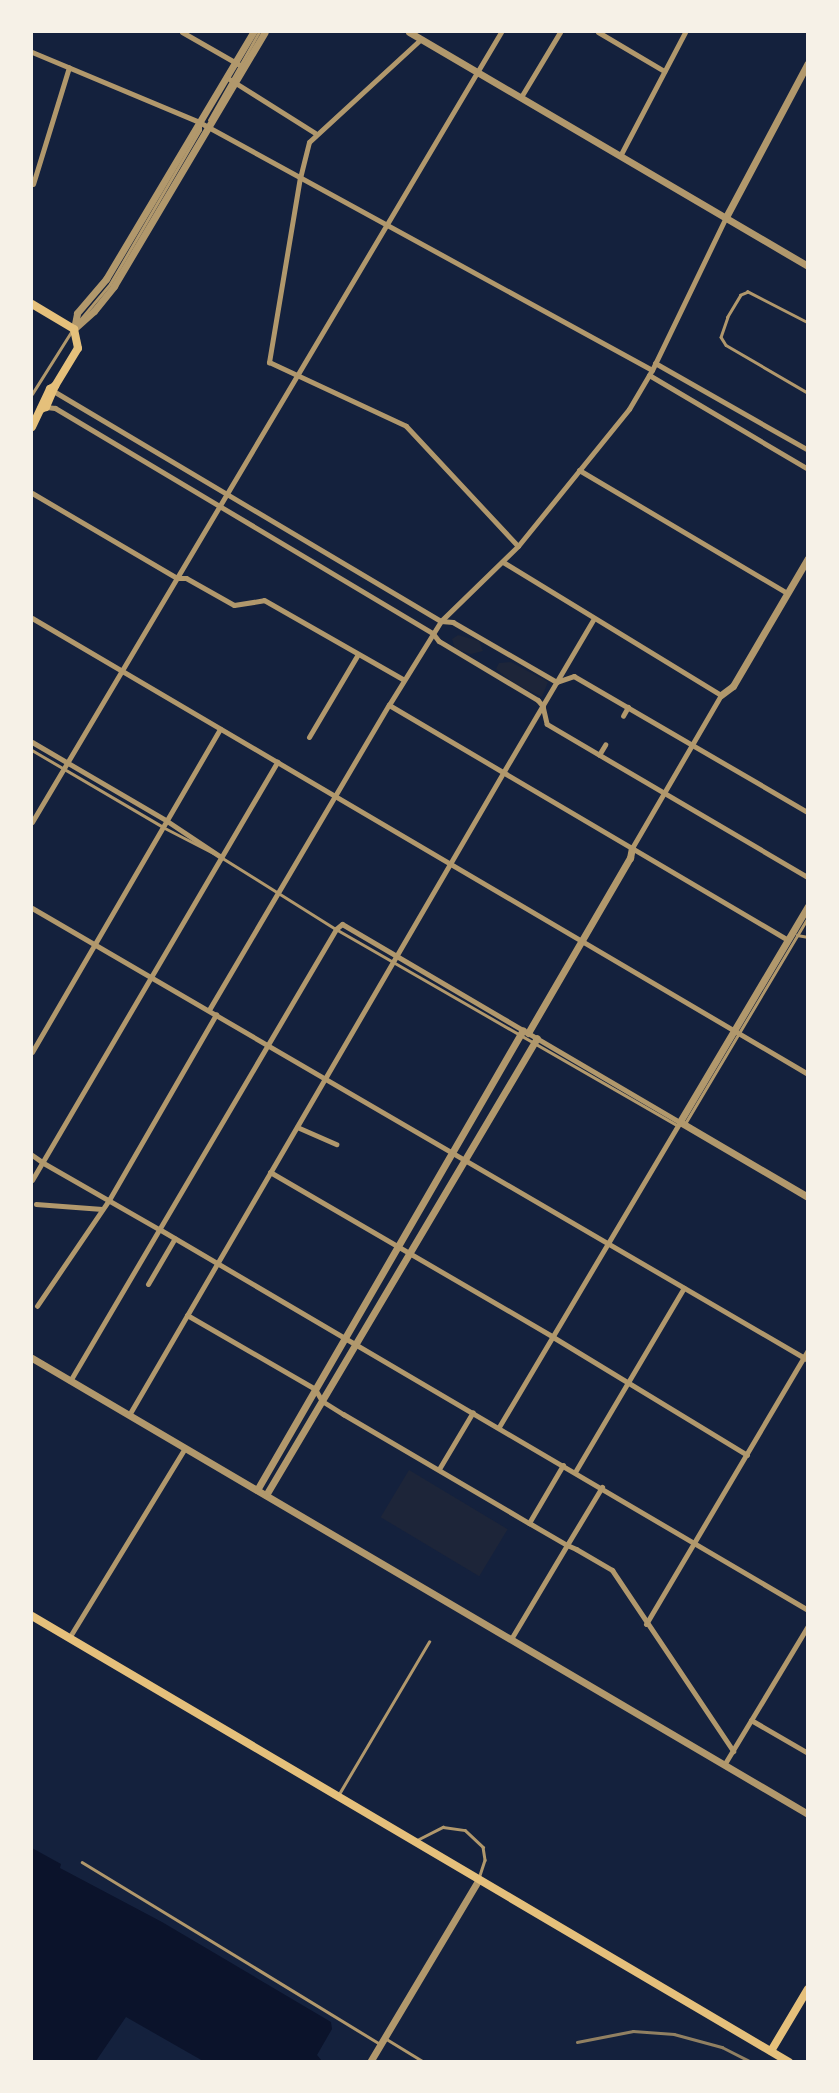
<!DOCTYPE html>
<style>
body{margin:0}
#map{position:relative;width:839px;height:2093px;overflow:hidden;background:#14213d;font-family:"Work Sans",sans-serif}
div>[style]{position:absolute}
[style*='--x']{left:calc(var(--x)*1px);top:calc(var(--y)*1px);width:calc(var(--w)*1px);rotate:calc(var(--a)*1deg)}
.green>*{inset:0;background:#1d2539;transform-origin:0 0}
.water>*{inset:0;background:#0b132b}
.service>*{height:2.5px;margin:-1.25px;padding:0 1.25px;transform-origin:1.25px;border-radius:1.25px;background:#b1986c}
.pedestrian>*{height:4.5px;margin:-2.25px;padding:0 2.25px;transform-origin:2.25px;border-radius:2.25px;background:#b1986c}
.minor>*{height:5px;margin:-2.5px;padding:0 2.5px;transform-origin:2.5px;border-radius:2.5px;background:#b1986c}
.tertiary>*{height:7px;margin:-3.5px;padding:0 3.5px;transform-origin:3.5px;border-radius:3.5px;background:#b1986c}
.secondary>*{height:8px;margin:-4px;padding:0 4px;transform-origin:4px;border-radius:4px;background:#e5c07b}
.rail>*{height:2.5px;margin:-1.25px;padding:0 1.25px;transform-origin:1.25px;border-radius:1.25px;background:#918062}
span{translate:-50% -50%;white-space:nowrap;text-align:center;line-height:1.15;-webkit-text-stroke:6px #f6f1e7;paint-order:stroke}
.frame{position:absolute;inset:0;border:33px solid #f6f1e7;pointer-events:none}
</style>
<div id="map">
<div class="green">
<i style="clip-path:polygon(458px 635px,479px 641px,483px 651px,471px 654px,455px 649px,452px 639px)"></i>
<i style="clip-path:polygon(511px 662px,548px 682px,542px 697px,515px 684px,496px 669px,499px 663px)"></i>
<i style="left:409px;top:1470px;width:115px;height:55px;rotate:31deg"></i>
</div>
<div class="water">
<i style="clip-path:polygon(32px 1848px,61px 1864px,60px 1868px,162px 1922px,331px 2022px,332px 2029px,317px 2055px,322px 2061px,203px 2061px,126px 2017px,96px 2061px,32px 2061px)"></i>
</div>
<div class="service">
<i style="--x:209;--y:120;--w:101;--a:-60.4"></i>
<i style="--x:79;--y:321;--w:48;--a:-50"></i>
<i style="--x:110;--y:284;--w:178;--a:-59.7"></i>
<i style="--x:200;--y:130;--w:4;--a:-90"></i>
<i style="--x:808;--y:323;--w:68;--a:-152.7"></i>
<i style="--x:748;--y:292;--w:8;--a:157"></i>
<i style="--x:741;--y:295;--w:26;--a:121"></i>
<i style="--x:728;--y:317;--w:21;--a:109"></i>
<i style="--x:721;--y:337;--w:9;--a:58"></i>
<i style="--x:726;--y:345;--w:95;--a:30.3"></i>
<i style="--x:32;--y:394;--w:73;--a:-57.8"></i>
<i style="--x:32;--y:750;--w:152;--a:30.4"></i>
<i style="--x:163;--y:827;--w:65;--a:27.3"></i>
<i style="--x:221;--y:857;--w:136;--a:32.1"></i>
<i style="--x:336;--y:929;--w:395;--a:29.9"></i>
<i style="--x:797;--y:935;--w:11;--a:10"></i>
<i style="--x:686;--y:1122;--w:239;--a:-59.2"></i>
<i style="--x:339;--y:1794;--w:177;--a:-59.4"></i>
<i style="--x:417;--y:1840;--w:29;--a:-27"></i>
<i style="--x:443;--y:1827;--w:22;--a:8"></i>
<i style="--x:465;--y:1830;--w:25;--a:43"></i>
<i style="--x:483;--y:1847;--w:13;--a:81"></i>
<i style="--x:485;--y:1860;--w:19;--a:108"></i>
<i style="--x:82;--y:1862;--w:347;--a:31.4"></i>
<i style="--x:385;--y:2038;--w:46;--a:31.6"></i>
</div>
<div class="pedestrian">
<i style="--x:441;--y:621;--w:12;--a:5"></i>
<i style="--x:453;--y:622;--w:120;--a:30"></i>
<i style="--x:557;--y:682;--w:18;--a:-19"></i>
<i style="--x:574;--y:676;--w:271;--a:30.2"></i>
<i style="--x:433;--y:633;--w:10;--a:53"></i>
<i style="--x:439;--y:641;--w:115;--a:30.8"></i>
<i style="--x:538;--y:700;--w:8;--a:50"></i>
<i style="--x:543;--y:706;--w:18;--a:77"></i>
<i style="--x:547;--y:724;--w:303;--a:30.4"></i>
<i style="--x:623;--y:716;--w:10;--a:-61"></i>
<i style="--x:599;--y:755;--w:12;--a:-59"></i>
<i style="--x:503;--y:773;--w:178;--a:-59.5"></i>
<i style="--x:209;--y:1010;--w:354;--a:-59.5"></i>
<i style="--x:42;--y:1162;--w:135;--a:29.8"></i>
<i style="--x:36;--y:1204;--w:66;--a:4.3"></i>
<i style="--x:37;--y:1306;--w:128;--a:-55.8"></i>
<i style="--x:109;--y:1200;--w:214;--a:-60"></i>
</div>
<div class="minor">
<i style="--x:182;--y:32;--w:70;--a:29.8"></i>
<i style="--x:598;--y:32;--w:77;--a:30.6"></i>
<i style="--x:421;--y:39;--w:152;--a:137.4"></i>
<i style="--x:309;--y:142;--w:36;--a:104"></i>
<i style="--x:300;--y:177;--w:188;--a:99.5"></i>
<i style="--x:269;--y:362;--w:151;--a:25"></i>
<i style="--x:406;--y:426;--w:164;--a:47"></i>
<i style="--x:32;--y:52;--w:181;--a:22.7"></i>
<i style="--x:199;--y:122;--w:516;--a:28.7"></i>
<i style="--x:226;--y:77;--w:105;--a:32.2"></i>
<i style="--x:521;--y:97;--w:76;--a:-59"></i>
<i style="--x:620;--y:156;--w:140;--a:-62.3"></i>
<i style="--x:33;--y:184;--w:122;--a:-72.9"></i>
<i style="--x:726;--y:217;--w:170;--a:115.8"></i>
<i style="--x:652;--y:370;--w:45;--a:120.5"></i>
<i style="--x:629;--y:409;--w:176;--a:129"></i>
<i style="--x:518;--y:546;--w:107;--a:135.8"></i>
<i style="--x:441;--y:621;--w:99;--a:121.8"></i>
<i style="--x:389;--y:705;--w:463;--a:30.5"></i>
<i style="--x:655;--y:363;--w:176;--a:29.6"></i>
<i style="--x:649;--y:375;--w:185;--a:30.6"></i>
<i style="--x:55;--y:392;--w:449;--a:30.7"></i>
<i style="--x:46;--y:407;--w:9;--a:6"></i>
<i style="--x:55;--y:408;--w:439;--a:30.8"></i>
<i style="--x:579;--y:470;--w:242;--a:30.6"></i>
<i style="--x:32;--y:493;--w:168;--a:30.4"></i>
<i style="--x:177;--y:578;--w:9;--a:0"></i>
<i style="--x:186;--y:578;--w:55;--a:29.4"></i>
<i style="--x:234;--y:605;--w:30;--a:-9"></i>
<i style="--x:264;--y:600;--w:161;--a:29.7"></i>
<i style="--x:503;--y:562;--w:255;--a:31.4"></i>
<i style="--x:721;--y:695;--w:177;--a:120.2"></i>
<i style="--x:32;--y:618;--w:900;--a:30.44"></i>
<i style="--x:309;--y:737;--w:96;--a:-59.4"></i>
<i style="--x:32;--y:742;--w:156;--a:30.3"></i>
<i style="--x:167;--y:821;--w:65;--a:33.7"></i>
<i style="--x:32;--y:822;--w:919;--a:-59.3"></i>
<i style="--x:32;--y:908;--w:898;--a:30.22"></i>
<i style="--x:32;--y:1052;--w:374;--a:-59.8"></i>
<i style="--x:297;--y:1127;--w:43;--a:23.6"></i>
<i style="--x:32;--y:1155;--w:12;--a:35"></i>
<i style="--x:270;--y:1172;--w:328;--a:30.2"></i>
<i style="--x:553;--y:1337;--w:227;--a:31.3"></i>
<i style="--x:32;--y:1180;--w:485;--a:-59.6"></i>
<i style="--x:159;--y:1229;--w:753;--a:30.42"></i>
<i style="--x:148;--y:1284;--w:53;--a:-59.6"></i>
<i style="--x:187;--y:1315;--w:148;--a:30"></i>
<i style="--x:315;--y:1389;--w:14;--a:60"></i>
<i style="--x:322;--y:1401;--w:25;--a:32"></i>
<i style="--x:343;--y:1414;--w:216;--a:30.4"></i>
<i style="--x:70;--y:1381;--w:524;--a:-59.52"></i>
<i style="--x:336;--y:929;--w:8;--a:-40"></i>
<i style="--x:342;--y:924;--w:392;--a:30.4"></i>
<i style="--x:680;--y:1122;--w:355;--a:120.7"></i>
<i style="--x:129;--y:1415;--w:743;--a:-59.78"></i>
<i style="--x:563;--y:1465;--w:67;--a:120.4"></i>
<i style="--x:529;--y:1523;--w:44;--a:30.1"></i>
<i style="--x:567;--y:1545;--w:68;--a:-58.9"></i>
<i style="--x:439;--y:1469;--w:66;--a:-59.2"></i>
<i style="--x:575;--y:1472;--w:214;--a:-59.4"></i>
<i style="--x:646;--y:1624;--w:318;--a:-59.4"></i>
<i style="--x:69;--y:1638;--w:223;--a:-58.6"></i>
<i style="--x:511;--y:1639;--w:109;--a:-59.2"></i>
<i style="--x:567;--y:1545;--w:10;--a:24"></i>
<i style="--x:576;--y:1549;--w:42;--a:30.3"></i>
<i style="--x:612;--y:1570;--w:218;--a:56.2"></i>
<i style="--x:751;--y:1720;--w:66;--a:30.1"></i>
<i style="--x:724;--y:1765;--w:162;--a:-58.9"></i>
</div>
<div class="tertiary">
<i style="--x:409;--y:32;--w:463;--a:30.4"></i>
<i style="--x:726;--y:217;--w:174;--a:-62"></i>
<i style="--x:74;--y:329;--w:27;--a:-42"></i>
<i style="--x:94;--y:311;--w:32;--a:-51"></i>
<i style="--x:114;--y:286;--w:295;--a:-59.3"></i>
<i style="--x:74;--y:329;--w:16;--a:-79"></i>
<i style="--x:77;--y:313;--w:45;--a:-49.5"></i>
<i style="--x:106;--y:279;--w:287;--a:-59.2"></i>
<i style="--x:721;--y:695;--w:15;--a:-37"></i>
<i style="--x:733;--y:686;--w:148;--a:-59.6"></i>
<i style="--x:808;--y:906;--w:251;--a:120.7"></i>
<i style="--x:680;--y:1122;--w:148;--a:30.4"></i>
<i style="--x:528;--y:1033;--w:203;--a:-59.8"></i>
<i style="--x:630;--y:858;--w:10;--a:-79"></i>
<i style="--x:32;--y:1358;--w:900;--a:30.44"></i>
<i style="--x:257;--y:1490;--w:531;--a:-59.96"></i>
<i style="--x:266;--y:1495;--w:531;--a:-59.33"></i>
<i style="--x:370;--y:2062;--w:211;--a:-59.2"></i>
</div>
<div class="secondary">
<i style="--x:32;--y:304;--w:49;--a:30.8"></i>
<i style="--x:41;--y:409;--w:5;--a:-22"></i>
<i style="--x:46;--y:407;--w:23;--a:-67"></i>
<i style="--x:32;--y:427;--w:42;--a:-64.7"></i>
<i style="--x:50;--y:389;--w:6;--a:-31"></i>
<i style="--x:55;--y:386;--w:44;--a:-58.8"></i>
<i style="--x:78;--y:348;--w:19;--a:-102"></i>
<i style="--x:32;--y:1616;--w:879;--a:30.51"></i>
<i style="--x:771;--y:2051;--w:72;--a:-59.2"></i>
</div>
<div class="rail">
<i style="--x:577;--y:2042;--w:57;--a:-11.1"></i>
<i style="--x:633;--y:2031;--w:41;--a:4.2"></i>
<i style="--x:674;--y:2034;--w:50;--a:15.2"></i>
<i style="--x:722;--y:2047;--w:34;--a:27"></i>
</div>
<div class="frame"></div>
</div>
